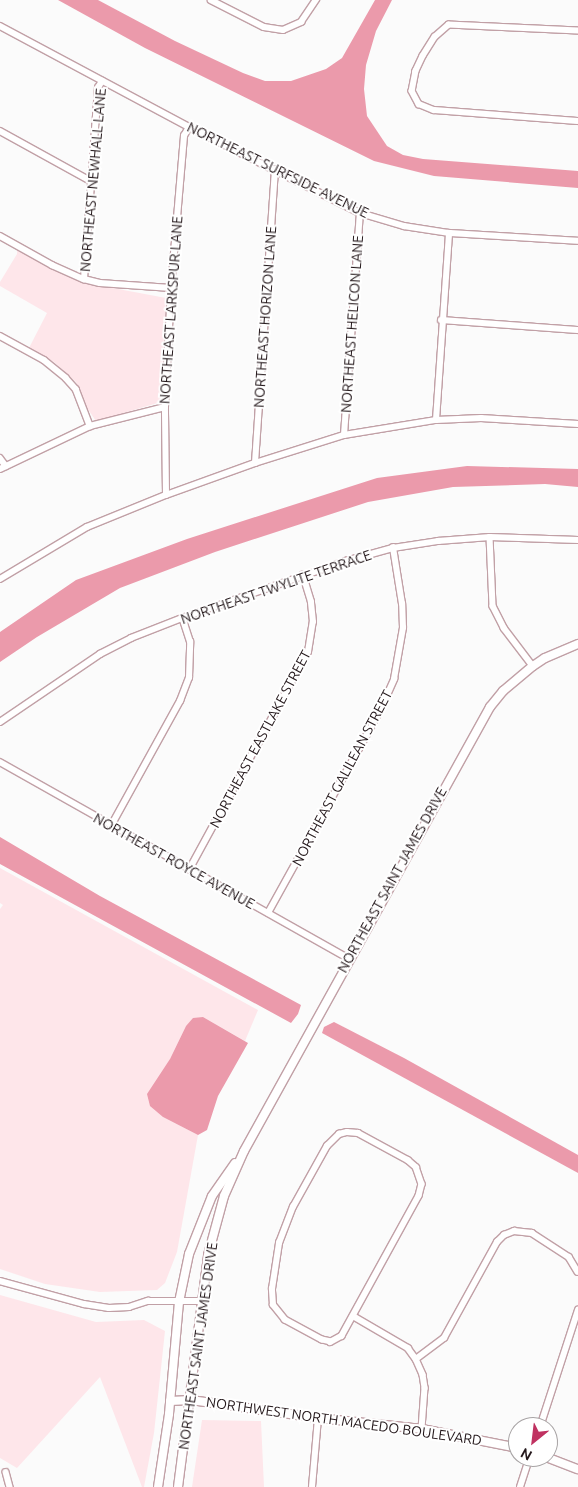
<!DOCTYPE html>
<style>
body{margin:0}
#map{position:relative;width:578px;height:1487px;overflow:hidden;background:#fbfbfb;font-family:Ubuntu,sans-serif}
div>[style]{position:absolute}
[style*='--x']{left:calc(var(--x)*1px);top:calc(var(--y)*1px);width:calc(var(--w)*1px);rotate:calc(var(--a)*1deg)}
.green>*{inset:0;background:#fee6ea}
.water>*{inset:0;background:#eb9aab}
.roads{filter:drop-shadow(1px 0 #c1a0a6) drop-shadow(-1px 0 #c1a0a6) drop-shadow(0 1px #c1a0a6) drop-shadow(0 -1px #c1a0a6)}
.street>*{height:5.5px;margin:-2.75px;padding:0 2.75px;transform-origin:2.75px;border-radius:2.75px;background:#fff}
.secondary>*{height:8px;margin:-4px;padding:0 4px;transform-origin:4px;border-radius:4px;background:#fff}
span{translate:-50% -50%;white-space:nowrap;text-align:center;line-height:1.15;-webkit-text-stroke:4px #fff;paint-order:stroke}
.street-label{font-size:14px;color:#24181b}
.north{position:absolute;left:508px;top:1417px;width:50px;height:50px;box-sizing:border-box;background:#fff;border:1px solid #a7a3a4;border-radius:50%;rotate:209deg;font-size:14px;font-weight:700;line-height:20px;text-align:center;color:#24181b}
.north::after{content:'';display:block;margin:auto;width:18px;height:22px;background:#c03261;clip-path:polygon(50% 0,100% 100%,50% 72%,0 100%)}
</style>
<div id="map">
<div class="green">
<i style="clip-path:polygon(17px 250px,81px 282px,166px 298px,161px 402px,96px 421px,87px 408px,76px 382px,54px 362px,29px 348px,47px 313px,0 286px,0 282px,17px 254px)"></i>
<i style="clip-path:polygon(0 868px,258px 1010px,245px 1041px,203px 1017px,186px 1026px,170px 1059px,163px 1117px,198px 1135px,177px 1252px,165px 1283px,157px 1290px,100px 1292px,45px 1284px,0 1269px,0 909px,3px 905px,0 903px)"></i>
<i style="clip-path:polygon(0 1295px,96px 1322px,144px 1320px,165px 1331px,154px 1433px,144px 1487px,142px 1487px,100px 1377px,17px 1468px,0 1458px)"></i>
<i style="clip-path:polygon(202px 1420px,261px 1421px,264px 1487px,192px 1487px)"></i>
</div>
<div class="water">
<i style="clip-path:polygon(58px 0,98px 0,175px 41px,243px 73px,265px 81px,291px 81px,326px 69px,342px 58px,375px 0,392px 0,376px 31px,366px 65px,364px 89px,367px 116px,387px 146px,403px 155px,423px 159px,578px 171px,578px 188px,434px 176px,374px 161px,145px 48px)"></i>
<i style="clip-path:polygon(467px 466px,578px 469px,578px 487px,545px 484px,453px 487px,368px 502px,215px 552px,120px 588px,37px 637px,0 662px,0 632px,76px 580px,187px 539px,377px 478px)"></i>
<i style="clip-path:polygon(0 837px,100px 896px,301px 1005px,298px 1014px,291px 1023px,0 864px)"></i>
<i style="clip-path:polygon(203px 1017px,248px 1043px,218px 1096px,207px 1130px,198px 1135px,163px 1117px,150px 1106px,147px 1094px,170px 1059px,186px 1026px,193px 1018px)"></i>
<i style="clip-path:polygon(334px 1022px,404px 1058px,578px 1155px,578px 1173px,322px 1033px,324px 1027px)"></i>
</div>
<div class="roads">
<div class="street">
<i style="--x:211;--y:0;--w:59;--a:27"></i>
<i style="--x:264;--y:27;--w:19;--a:9"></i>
<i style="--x:283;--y:30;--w:20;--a:-24"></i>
<i style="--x:301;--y:22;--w:27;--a:-56"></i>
<i style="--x:0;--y:26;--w:214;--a:28.1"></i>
<i style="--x:189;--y:127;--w:191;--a:26.7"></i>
<i style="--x:360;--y:213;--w:46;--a:16.5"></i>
<i style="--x:404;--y:226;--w:46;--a:8.8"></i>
<i style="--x:449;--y:233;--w:129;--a:3.5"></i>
<i style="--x:578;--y:31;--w:129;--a:-177.3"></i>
<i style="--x:449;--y:25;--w:18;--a:139"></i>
<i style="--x:435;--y:37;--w:22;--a:122"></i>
<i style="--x:423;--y:56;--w:17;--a:115"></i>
<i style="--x:416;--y:71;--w:20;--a:101"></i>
<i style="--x:412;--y:91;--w:15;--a:62"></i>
<i style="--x:419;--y:104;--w:16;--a:22"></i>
<i style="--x:434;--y:110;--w:144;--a:4.4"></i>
<i style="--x:0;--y:131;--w:104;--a:28.8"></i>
<i style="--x:0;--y:236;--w:60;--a:29.1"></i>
<i style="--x:52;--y:265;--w:35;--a:24"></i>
<i style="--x:84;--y:279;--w:16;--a:14"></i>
<i style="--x:100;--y:283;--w:71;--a:4"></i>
<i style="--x:84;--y:279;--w:192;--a:-85.8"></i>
<i style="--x:98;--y:88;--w:8;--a:-60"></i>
<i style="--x:441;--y:320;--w:137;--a:4.2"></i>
<i style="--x:0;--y:336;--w:50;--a:28.6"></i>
<i style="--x:44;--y:360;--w:28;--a:39"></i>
<i style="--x:66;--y:378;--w:15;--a:48"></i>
<i style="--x:76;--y:389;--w:40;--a:69"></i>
<i style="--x:436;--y:420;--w:187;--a:-86"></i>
<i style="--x:344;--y:435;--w:223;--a:-85.9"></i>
<i style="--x:0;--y:458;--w:10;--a:53"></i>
<i style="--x:255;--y:463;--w:294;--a:-86.1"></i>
<i style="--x:0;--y:469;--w:100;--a:-25.5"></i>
<i style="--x:90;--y:426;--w:77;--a:-14.2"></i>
<i style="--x:166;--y:495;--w:88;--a:-90.7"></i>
<i style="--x:165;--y:407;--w:119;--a:-87.1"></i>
<i style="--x:171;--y:288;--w:153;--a:-85.1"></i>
<i style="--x:184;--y:136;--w:10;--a:-61"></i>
<i style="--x:490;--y:537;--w:69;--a:87.5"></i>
<i style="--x:493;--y:606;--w:25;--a:63"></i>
<i style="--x:504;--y:628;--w:48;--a:52.7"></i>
<i style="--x:0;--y:579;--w:101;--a:-30.9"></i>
<i style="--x:87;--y:527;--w:85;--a:-22.1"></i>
<i style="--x:166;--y:495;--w:95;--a:-19.8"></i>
<i style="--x:255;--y:463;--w:93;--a:-17.5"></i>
<i style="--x:344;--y:435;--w:93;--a:-9.3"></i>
<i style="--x:436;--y:420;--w:45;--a:-2.5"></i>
<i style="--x:481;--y:418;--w:97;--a:3.5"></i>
<i style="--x:0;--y:722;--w:121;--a:-34.2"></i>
<i style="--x:100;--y:654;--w:35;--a:-27"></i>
<i style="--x:131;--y:638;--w:55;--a:-21.4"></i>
<i style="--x:182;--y:618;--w:174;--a:-19.2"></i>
<i style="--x:346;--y:561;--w:49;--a:-15.5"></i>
<i style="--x:393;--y:548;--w:46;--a:-8.8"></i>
<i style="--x:438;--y:541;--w:52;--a:-4.4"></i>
<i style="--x:490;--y:537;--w:88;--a:2"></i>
<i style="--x:0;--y:762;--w:401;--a:29.4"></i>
<i style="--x:111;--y:826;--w:143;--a:-61.1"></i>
<i style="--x:180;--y:701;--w:25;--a:-69"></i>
<i style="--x:189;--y:678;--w:36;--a:-88"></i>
<i style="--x:190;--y:642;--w:25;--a:-108"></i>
<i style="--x:189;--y:870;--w:248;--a:-61.4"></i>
<i style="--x:308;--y:652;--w:30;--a:-81"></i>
<i style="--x:313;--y:622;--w:20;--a:-96"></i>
<i style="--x:311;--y:602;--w:28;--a:-107"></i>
<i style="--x:268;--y:913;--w:231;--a:-61"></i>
<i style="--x:380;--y:711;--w:35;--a:-66"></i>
<i style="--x:394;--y:679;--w:52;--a:-80"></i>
<i style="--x:403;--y:628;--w:24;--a:-92"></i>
<i style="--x:402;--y:604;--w:57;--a:-99.1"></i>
<i style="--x:347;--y:1132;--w:11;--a:5"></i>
<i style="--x:358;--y:1133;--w:57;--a:28.4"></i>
<i style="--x:408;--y:1160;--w:11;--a:41"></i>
<i style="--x:416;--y:1167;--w:18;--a:71"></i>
<i style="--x:422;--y:1184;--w:12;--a:104"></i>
<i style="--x:419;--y:1196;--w:160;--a:118.8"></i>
<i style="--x:342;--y:1336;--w:13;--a:151"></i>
<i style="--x:331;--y:1342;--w:9;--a:-167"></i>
<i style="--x:322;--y:1340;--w:42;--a:-151.6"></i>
<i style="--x:285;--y:1320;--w:19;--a:-129"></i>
<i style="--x:273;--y:1305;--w:16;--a:-94"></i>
<i style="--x:272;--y:1289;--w:47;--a:-81.3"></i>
<i style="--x:279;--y:1243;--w:39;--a:-69"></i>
<i style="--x:293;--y:1207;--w:70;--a:-60.9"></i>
<i style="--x:327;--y:1146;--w:17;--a:-45"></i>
<i style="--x:339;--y:1134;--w:8;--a:-14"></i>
<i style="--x:0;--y:1281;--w:87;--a:15.3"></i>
<i style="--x:84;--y:1304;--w:25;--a:9"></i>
<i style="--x:109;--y:1308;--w:20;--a:-3"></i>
<i style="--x:129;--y:1307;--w:20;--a:-18"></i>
<i style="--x:148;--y:1301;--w:53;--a:0"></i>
<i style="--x:353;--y:1316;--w:64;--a:30.2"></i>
<i style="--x:408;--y:1348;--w:14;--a:54"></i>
<i style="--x:416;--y:1359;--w:17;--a:66"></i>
<i style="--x:423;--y:1375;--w:13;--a:81"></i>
<i style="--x:425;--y:1388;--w:41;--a:94.2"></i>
<i style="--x:416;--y:1359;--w:35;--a:-37"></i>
<i style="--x:444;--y:1338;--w:110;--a:-61.1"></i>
<i style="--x:497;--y:1242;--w:10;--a:-45"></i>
<i style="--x:504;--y:1235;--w:11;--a:-22"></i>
<i style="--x:514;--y:1231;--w:18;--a:6"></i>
<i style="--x:532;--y:1233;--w:44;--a:33"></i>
<i style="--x:569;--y:1257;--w:17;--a:59"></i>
<i style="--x:540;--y:1427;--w:123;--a:-72"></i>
<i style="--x:6;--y:1472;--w:16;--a:75"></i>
<i style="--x:312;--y:1487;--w:69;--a:-85"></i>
<i style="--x:520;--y:1487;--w:32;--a:-72"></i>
</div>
<div class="secondary">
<i style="--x:170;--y:1401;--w:21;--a:-3"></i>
<i style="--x:191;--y:1400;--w:128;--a:8.1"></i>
<i style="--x:318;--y:1418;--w:105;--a:6"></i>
<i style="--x:422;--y:1429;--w:98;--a:11.2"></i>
<i style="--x:546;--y:1457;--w:34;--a:21"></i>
<i style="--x:158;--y:1487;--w:74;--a:-81.4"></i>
<i style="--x:169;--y:1414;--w:112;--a:-84.9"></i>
<i style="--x:179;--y:1302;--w:49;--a:-78.2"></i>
<i style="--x:189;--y:1254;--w:62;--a:-68.4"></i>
<i style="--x:212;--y:1196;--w:40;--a:-55.1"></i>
<i style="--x:178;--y:1487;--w:234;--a:-82.6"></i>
<i style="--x:208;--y:1255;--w:61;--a:-74.8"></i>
<i style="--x:224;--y:1196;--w:49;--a:-66"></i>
<i style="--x:244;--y:1151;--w:508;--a:-61.01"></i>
<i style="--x:490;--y:707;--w:21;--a:-51"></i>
<i style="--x:503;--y:691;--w:39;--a:-40"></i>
<i style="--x:533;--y:666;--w:14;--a:-34"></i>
<i style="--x:545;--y:658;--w:36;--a:-23"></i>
</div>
</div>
<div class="street-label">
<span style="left:278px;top:170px;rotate:26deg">NORTHEAST SURFSIDE AVENUE</span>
<span style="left:93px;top:180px;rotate:-85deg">NORTHEAST NEWHALL LANE</span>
<span style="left:171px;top:310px;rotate:-86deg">NORTHEAST LARKSPUR LANE</span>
<span style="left:265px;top:317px;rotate:-86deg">NORTHEAST HORIZON LANE</span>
<span style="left:352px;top:324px;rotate:-86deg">NORTHEAST HELICON LANE</span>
<span style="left:276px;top:587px;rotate:-19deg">NORTHEAST TWYLITE TERRACE</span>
<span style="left:260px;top:739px;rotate:-62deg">NORTHEAST EASTLAKE STREET</span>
<span style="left:342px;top:778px;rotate:-62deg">NORTHEAST GALILEAN STREET</span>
<span style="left:174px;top:861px;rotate:29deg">NORTHEAST ROYCE AVENUE</span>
<span style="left:392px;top:880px;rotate:-61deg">NORTHEAST SAINT JAMES DRIVE</span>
<span style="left:198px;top:1346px;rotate:-82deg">NORTHEAST SAINT JAMES DRIVE</span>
<span style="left:344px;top:1421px;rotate:8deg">NORTHWEST NORTH MACEDO BOULEVARD</span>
</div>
<div class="north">N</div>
</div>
